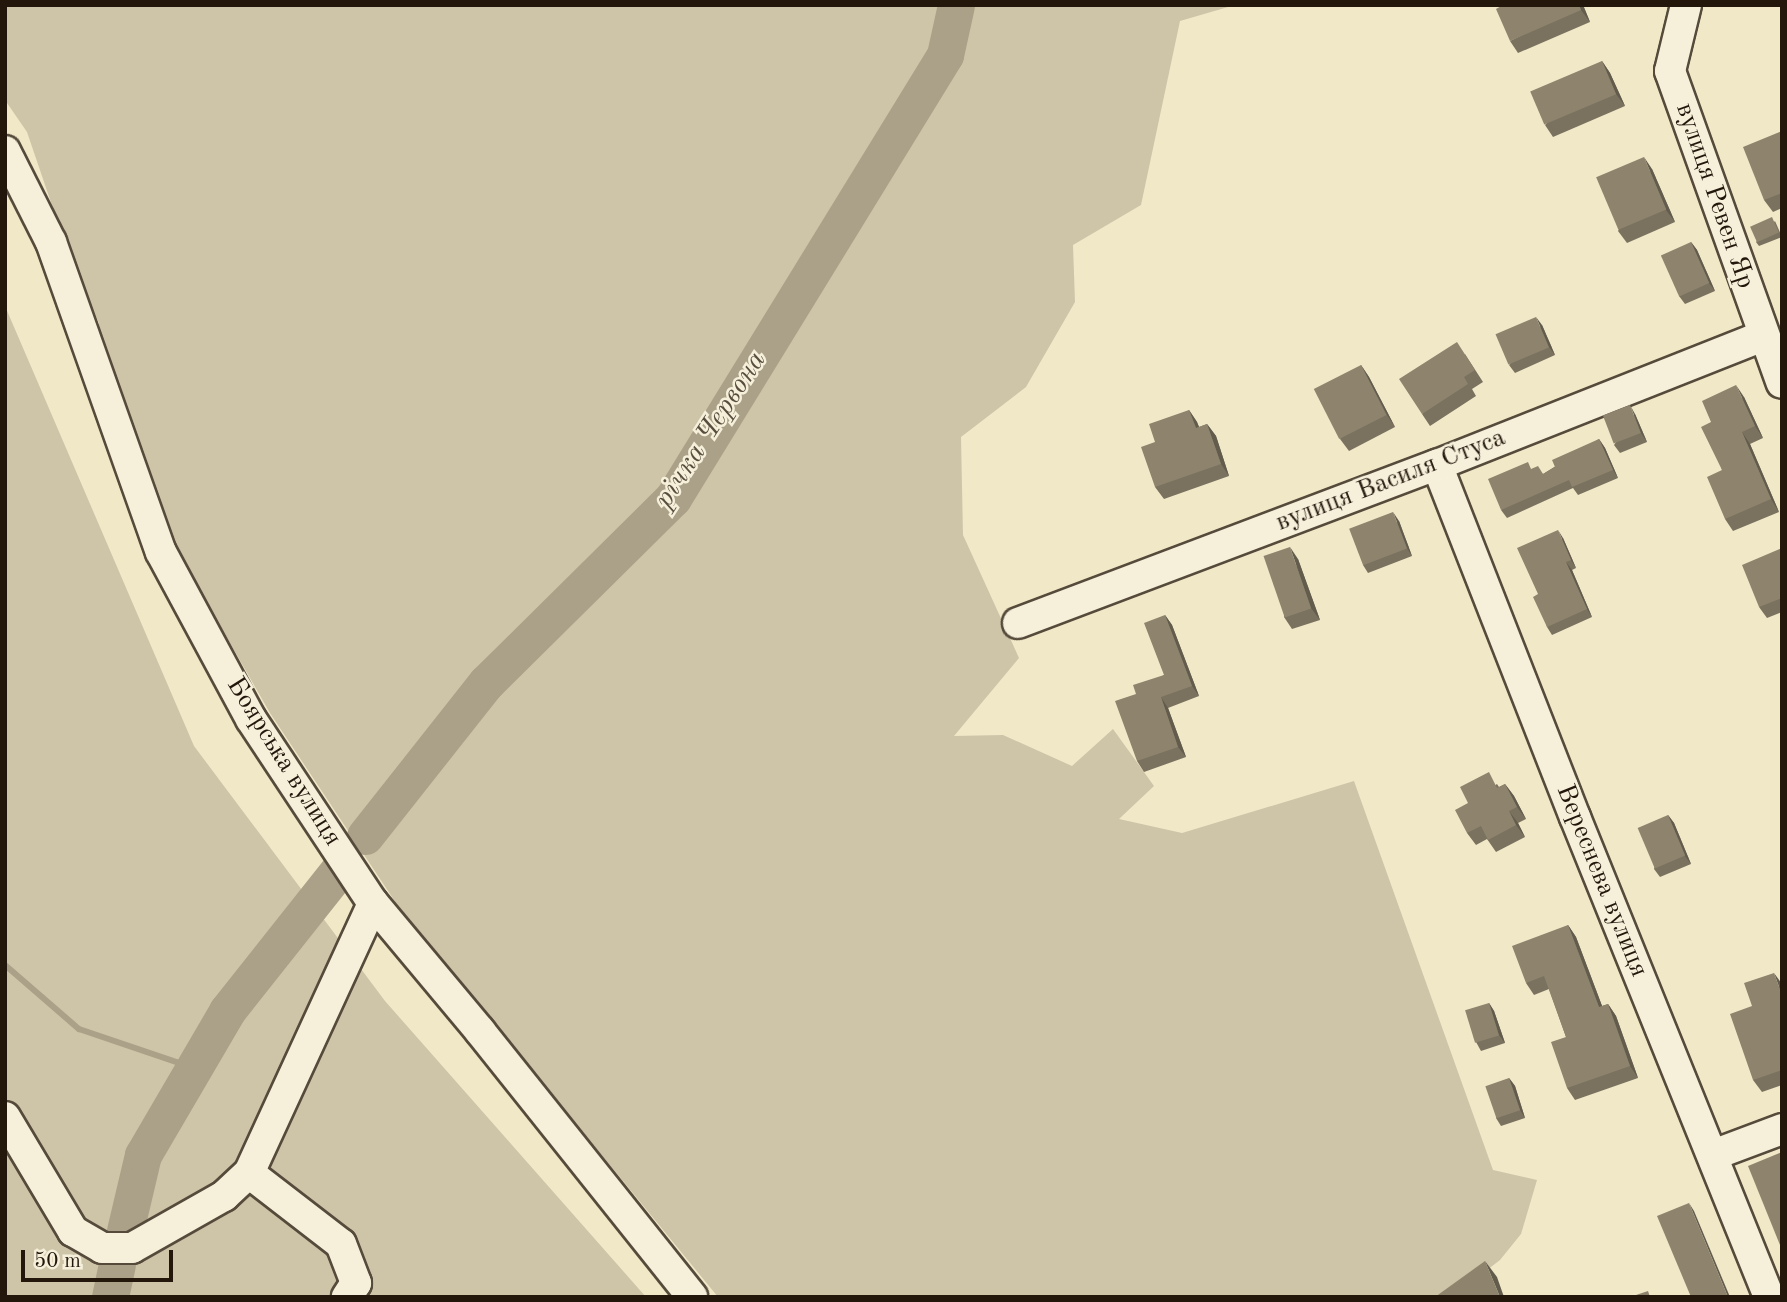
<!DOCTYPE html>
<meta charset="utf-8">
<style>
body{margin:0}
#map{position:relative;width:1787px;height:1302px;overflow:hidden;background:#f1e8c8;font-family:"Old Standard TT",serif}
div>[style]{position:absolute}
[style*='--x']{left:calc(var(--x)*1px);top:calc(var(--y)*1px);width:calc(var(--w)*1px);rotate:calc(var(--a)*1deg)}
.green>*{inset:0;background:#cec4a8}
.stream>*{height:6px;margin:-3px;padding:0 3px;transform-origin:3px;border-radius:3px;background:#aba188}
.river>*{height:37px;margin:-18.5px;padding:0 18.5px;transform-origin:18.5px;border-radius:18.5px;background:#aba188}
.roads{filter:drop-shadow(2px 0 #564b3b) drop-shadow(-2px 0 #564b3b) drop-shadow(0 2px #564b3b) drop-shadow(0 -2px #564b3b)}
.minor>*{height:30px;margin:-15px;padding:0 15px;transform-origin:15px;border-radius:15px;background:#f6f0db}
.wall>*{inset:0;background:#7a725f}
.shaded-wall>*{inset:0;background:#635c4d}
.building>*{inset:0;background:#8e846e;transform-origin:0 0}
span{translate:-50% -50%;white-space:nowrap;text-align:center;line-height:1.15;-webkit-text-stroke:5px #f6f0db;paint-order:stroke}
.street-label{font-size:26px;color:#23170c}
.water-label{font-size:28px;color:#594e3e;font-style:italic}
.frame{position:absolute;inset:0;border:7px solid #23170c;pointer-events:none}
.scale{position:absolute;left:21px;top:1250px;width:152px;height:32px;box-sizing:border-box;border:4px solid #23170c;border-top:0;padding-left:9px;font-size:21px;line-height:24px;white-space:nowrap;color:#23170c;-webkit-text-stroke:5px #f6f0db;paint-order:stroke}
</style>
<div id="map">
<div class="green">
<i style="clip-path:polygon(5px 5px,1235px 5px,1180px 21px,1141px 205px,1073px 245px,1075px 302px,1026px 387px,961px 437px,963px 535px,1019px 658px,954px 736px,1003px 735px,1072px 766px,1113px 729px,1154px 786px,1119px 819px,1182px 833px,1354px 781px,1493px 1170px,1537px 1180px,1521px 1234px,1500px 1260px,1452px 1297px,718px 1297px,398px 906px,270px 713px,174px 545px,102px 381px,99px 323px,74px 270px,27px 132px,5px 100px)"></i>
<i style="clip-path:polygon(5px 306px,194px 746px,385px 1001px,646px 1297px,5px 1297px)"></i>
</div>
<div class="stream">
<i style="--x:5;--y:965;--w:98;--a:40.9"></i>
<i style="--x:79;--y:1029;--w:121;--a:18.7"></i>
</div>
<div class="river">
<i style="--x:365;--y:836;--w:195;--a:-51.7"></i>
<i style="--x:486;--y:683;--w:263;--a:-44.7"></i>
<i style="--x:673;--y:498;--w:520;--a:-58.45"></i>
<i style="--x:945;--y:55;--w:51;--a:-77.6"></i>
<i style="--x:125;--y:1231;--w:78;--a:-76.7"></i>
<i style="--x:143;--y:1155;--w:167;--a:-59.7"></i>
<i style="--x:227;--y:1011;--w:185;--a:-51.6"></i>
<i style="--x:110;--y:1297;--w:33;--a:-78"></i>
</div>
<div class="roads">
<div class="minor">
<i style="--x:1686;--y:5;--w:68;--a:103.6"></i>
<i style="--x:1670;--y:71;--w:331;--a:70.3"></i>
<i style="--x:5;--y:151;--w:102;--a:63.2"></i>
<i style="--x:51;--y:242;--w:329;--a:70.5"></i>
<i style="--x:161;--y:552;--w:190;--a:61.7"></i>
<i style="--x:251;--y:719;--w:221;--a:56.5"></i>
<i style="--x:373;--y:903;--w:167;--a:50.1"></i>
<i style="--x:480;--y:1031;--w:340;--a:51.4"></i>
<i style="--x:1437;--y:465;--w:378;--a:68.6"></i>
<i style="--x:1575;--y:817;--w:518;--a:67.99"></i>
<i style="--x:1018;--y:623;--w:448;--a:-20.7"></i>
<i style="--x:1437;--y:465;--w:351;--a:-21.6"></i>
<i style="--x:5;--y:1117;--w:133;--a:59.2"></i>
<i style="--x:73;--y:1231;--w:34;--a:30"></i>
<i style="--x:102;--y:1248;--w:30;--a:0"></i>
<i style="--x:132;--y:1248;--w:106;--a:-29.5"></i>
<i style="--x:224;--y:1196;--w:34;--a:-43"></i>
<i style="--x:249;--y:1173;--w:297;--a:-65.3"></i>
<i style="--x:1713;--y:1155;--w:74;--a:-20.6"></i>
<i style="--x:249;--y:1173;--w:116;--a:37.7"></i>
<i style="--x:341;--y:1244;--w:42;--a:69"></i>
<i style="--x:356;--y:1283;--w:17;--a:123"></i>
</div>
</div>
<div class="wall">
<i style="clip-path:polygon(1583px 5px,1590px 22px,1518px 53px,1510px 41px)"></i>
<i style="clip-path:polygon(1602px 61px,1610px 73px,1625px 106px,1553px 137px,1545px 125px)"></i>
<i style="clip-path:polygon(1782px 131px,1782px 208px,1773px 212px,1764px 200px)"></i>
<i style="clip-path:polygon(1652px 169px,1675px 222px,1627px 243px,1618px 231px)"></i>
<i style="clip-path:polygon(1775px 221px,1782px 237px,1759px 246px,1756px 242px)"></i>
<i style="clip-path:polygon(1691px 242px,1697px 250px,1715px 291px,1685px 304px,1679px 296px)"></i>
<i style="clip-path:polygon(1542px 325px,1555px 355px,1515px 373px,1509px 365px)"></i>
<i style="clip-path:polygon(1465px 354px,1483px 382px,1472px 389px,1476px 396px,1430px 426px,1422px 414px)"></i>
<i style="clip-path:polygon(1361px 365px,1369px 377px,1395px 427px,1349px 451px,1340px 439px)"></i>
<i style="clip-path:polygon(1744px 397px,1763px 438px,1750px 444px,1779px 512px,1733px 531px,1725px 519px,1722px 470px,1711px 422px)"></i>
<i style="clip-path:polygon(1189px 410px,1197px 422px,1199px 427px,1207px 424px,1216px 436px,1229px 476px,1164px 499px,1155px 487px,1155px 442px)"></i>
<i style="clip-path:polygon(1635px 414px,1647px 442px,1620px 453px,1614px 445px)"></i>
<i style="clip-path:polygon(1599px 439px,1605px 448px,1618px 478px,1578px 495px,1573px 488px,1507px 518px,1501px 510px,1533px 469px,1543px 474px)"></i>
<i style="clip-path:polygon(1399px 521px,1412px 556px,1368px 573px,1363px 565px)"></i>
<i style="clip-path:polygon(1563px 538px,1576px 568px,1572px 570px,1592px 617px,1552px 635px,1547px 627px,1538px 594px)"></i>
<i style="clip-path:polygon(1782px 548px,1782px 612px,1767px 618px,1759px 607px)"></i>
<i style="clip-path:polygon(1298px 559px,1320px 620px,1292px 629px,1284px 617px)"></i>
<i style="clip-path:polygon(1165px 615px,1172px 625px,1199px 696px,1168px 708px,1186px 757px,1144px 772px,1137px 761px,1136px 694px,1164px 675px)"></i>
<i style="clip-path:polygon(1497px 784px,1499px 787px,1505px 784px,1514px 796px,1526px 819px,1518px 823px,1525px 837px,1496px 852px,1487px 839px,1476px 845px,1467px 833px,1468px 803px)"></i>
<i style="clip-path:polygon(1668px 815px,1674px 823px,1691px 864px,1660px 877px,1654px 869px)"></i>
<i style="clip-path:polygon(1568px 925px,1576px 937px,1602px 1006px,1608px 1004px,1616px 1016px,1638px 1078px,1575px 1100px,1567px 1088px,1566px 1037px,1549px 989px,1534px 995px,1526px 983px)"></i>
<i style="clip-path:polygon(1782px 984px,1782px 1085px,1762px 1092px,1753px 1080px,1752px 1006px)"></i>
<i style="clip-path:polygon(1489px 1003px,1494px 1011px,1505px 1043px,1481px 1051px,1476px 1042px)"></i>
<i style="clip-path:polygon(1509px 1078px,1515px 1086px,1525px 1118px,1501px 1126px,1496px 1118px)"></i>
</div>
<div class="shaded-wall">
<i style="clip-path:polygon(1579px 5px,1583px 5px,1590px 22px,1581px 10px)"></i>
<i style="clip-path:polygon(1602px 61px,1610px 73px,1625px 106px,1616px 94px)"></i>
<i style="clip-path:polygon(1644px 157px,1652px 169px,1675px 222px,1666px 210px)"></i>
<i style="clip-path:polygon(1691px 242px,1697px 250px,1715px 291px,1709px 283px)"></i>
<i style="clip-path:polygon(1536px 317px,1542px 325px,1555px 355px,1549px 347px)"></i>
<i style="clip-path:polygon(1361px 365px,1369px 377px,1395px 427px,1387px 415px)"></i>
<i style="clip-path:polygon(1736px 385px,1744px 397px,1763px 438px,1755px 426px)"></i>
<i style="clip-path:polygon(1630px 405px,1635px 414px,1647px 442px,1641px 433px)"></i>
<i style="clip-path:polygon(1189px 410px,1197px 422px,1204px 440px,1196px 428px)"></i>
<i style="clip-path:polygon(1207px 424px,1216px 436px,1229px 476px,1221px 464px)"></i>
<i style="clip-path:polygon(1742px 432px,1750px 444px,1779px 512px,1771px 499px)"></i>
<i style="clip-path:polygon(1599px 439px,1605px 448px,1618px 478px,1613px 470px)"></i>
<i style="clip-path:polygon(1393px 512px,1399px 521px,1412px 556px,1407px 548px)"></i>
<i style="clip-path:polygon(1558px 530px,1563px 538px,1576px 568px,1571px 560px)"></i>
<i style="clip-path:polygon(1290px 547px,1298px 559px,1320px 620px,1311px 608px)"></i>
<i style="clip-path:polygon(1566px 562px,1572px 570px,1592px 617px,1587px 609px)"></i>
<i style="clip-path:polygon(1165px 615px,1172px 625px,1199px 696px,1192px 686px)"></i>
<i style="clip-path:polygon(1161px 697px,1168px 708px,1186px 757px,1178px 747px)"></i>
<i style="clip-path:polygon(1505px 784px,1514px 796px,1526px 819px,1517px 807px)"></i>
<i style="clip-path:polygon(1509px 811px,1518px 823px,1525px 837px,1516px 825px)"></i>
<i style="clip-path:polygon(1668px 815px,1674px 823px,1691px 864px,1685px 856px)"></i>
<i style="clip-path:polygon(1568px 925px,1576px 937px,1607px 1019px,1599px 1007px)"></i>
<i style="clip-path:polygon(1774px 973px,1782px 984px,1782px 995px)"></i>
<i style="clip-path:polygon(1489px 1003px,1494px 1011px,1505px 1043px,1499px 1035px)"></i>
<i style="clip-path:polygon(1608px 1004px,1616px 1016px,1638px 1078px,1630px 1066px)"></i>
<i style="clip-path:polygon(1509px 1078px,1515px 1086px,1525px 1118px,1520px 1110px)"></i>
<i style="clip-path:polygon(1689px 1203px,1694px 1211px,1730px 1297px,1728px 1297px)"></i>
<i style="clip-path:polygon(1485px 1261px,1497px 1277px,1504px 1297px,1500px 1297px)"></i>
</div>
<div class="building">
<i style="clip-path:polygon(1503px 5px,1579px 5px,1581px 10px,1510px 41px,1496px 9px)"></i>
<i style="left:1602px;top:61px;width:36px;height:78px;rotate:67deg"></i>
<i style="clip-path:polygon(1782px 131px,1782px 193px,1764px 200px,1743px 147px)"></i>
<i style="left:1644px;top:157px;width:57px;height:52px;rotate:67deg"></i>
<i style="left:1772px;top:217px;width:17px;height:24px;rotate:66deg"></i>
<i style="left:1691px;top:242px;width:45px;height:33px;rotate:66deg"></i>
<i style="left:1536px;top:317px;width:33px;height:44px;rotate:67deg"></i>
<i style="clip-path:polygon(1457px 342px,1475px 370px,1464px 377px,1468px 384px,1422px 414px,1399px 379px)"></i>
<i style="left:1361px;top:365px;width:56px;height:53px;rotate:63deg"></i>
<i style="clip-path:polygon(1736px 385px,1755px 426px,1742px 432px,1771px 499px,1725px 519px,1707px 477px,1722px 470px,1701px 427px,1711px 422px,1702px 401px)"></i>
<i style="left:1630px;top:405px;width:30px;height:29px;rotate:69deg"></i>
<i style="clip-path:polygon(1189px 410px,1196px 428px,1207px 424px,1221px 464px,1155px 487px,1141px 447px,1155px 442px,1149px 424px)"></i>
<i style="clip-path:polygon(1599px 439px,1613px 470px,1572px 487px,1569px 480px,1501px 510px,1488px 479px,1528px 462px,1531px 469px,1538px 466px,1543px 474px,1555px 467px,1552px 460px)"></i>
<i style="left:1393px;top:512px;width:39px;height:47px;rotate:69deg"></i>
<i style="clip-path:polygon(1558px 530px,1571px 560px,1566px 562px,1587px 609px,1547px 627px,1533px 597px,1538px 594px,1517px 548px)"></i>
<i style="left:1290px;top:547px;width:65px;height:28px;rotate:71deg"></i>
<i style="clip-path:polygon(1782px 548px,1782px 598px,1759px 607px,1742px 565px)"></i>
<i style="clip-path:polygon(1165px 615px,1192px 686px,1161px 697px,1178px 747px,1137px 761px,1115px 701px,1136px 694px,1133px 685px,1164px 675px,1144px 623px)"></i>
<i style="clip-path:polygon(1489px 772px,1497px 788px,1505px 784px,1517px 807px,1509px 811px,1516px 825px,1488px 840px,1481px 826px,1467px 833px,1455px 810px,1468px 803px,1460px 787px)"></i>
<i style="left:1668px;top:815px;width:44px;height:33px;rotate:67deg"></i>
<i style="clip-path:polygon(1568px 925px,1599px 1007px,1608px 1004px,1630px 1066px,1567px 1088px,1551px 1042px,1566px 1037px,1544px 976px,1526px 983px,1512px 946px)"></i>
<i style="clip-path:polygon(1774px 973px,1782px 995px,1782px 1070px,1753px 1080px,1730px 1014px,1752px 1006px,1744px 983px)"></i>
<i style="left:1489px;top:1003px;width:34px;height:25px;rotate:73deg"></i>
<i style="left:1509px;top:1078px;width:34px;height:25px;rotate:71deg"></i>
<i style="clip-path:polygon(1782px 1152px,1782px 1250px,1748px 1166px)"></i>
<i style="clip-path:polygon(1689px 1203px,1728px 1297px,1691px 1297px,1657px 1216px)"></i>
<i style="clip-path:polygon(1485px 1261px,1500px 1297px,1435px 1297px)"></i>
<i style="clip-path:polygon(1648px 1291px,1650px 1297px,1630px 1297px)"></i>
</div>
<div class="street-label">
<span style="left:1714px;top:196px;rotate:71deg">вулиця Ревен Яр</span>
<span style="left:1391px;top:481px;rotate:-21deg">вулиця Василя Стуса</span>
<span style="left:283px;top:762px;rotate:58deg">Боярська вулиця</span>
<span style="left:1601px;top:881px;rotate:68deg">Вереснева вулиця</span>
</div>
<div class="water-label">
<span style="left:711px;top:430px;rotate:-57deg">річка Червона</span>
</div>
<div class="frame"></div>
<div class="scale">50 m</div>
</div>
